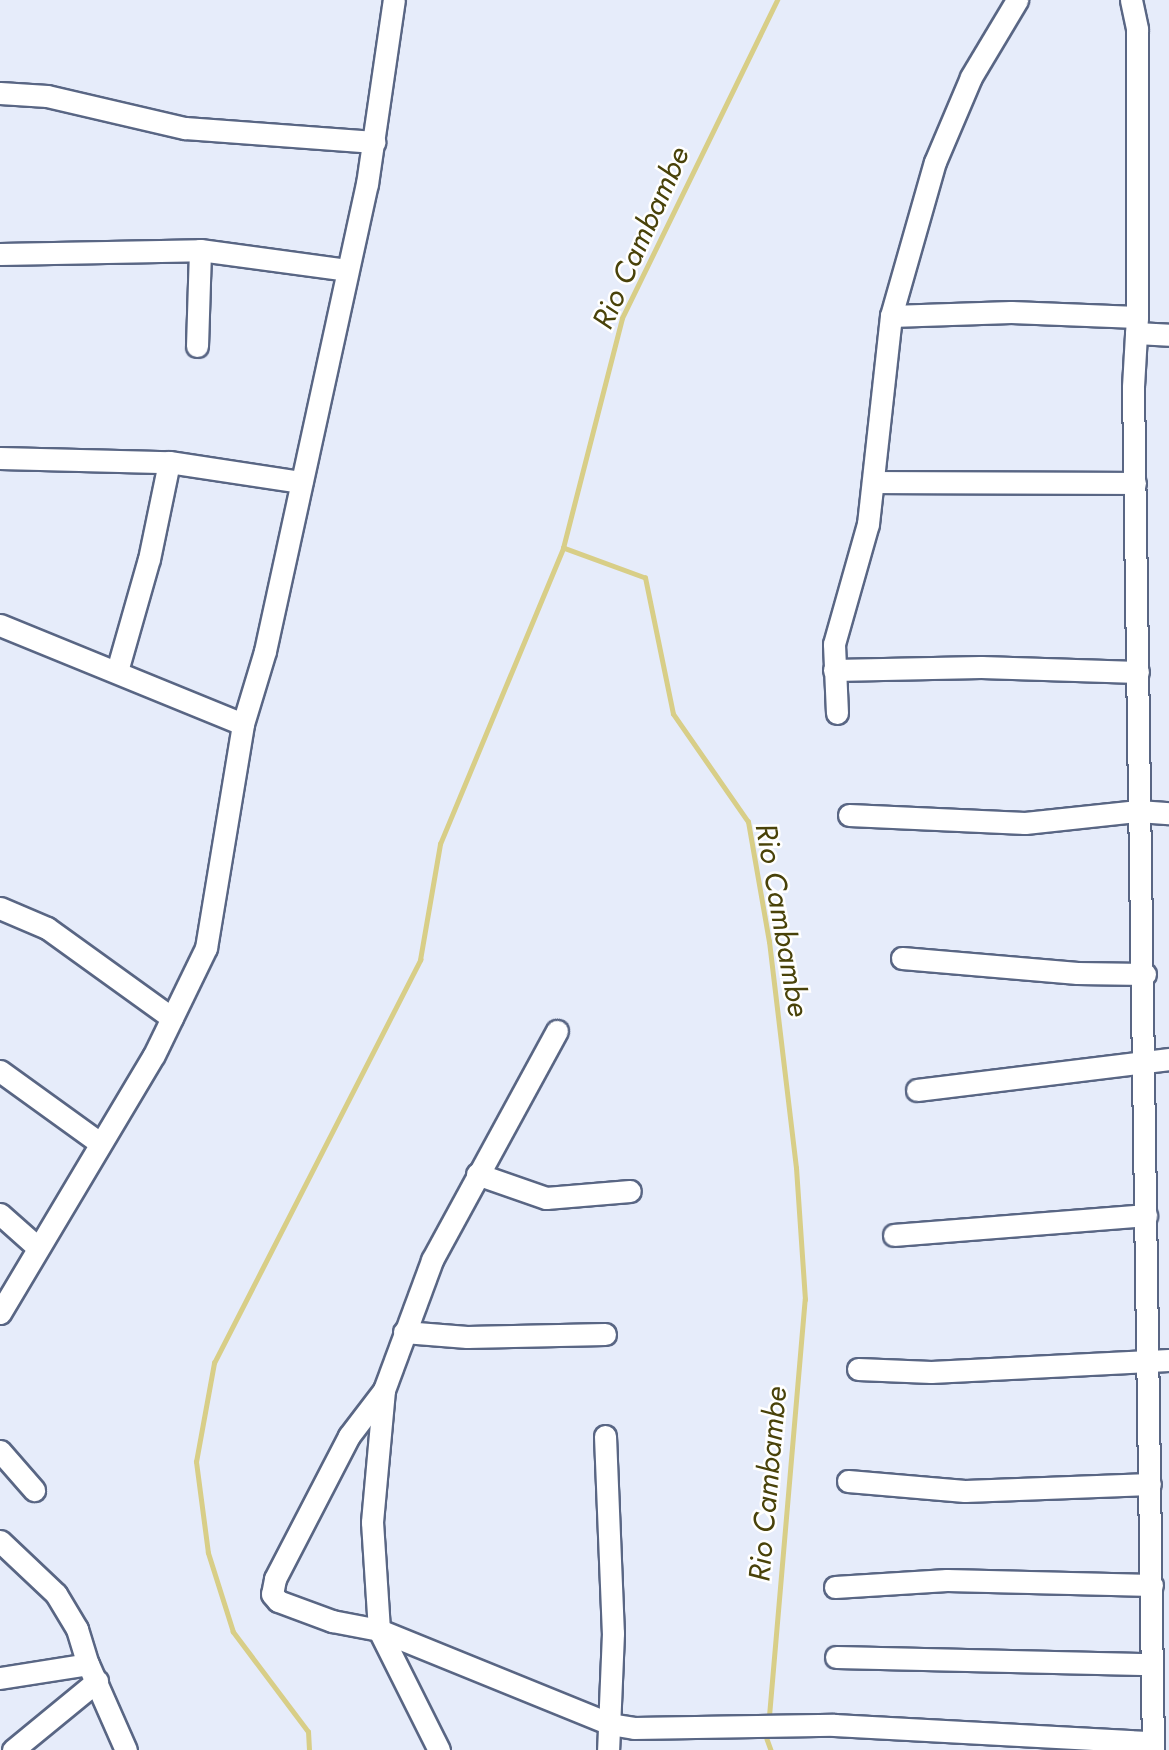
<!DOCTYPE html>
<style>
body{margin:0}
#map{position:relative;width:1169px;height:1750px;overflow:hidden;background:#e6ecfa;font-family:Jost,sans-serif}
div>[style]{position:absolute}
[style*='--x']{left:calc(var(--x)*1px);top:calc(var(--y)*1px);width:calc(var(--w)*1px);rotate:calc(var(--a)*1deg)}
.stream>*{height:4.5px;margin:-2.25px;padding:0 2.25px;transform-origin:2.25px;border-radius:2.25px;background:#d8ce87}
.roads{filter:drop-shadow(2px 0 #596684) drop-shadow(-2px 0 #596684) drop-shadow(0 2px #596684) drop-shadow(0 -2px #596684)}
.minor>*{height:21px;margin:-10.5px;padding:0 10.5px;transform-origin:10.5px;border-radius:10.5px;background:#fff}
span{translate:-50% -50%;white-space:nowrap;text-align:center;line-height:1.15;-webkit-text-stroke:5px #fff;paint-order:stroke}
.water-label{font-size:30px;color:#494209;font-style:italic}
</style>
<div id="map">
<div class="stream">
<i style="--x:769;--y:1716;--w:418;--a:-85.1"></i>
<i style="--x:805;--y:1300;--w:132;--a:-93.9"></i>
<i style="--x:796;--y:1168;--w:228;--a:-96.8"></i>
<i style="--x:769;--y:942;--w:122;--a:-99.9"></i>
<i style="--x:748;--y:822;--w:131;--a:-124.8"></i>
<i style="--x:673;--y:714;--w:139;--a:-101.6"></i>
<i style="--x:645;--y:578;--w:87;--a:-159.9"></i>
<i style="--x:563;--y:548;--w:237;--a:-75.6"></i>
<i style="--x:622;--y:318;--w:354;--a:-64"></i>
<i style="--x:767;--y:1739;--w:12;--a:70"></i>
<i style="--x:309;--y:1750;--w:18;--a:-93"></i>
<i style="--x:308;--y:1732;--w:125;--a:-126.9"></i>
<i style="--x:233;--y:1632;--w:83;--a:-107.6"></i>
<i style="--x:208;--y:1553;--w:92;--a:-97.5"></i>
<i style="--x:196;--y:1462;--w:101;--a:-79.7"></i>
<i style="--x:214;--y:1363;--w:453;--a:-62.9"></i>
<i style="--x:420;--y:960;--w:118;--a:-80.2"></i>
<i style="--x:440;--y:844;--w:321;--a:-67.4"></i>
</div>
<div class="roads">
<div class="minor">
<i style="--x:1131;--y:0;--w:30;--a:78"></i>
<i style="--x:1137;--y:29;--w:288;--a:90"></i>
<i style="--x:1137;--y:317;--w:70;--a:93.3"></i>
<i style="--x:1133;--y:387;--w:1363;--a:89.16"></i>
<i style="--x:0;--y:93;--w:47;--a:3.7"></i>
<i style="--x:47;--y:96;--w:142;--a:13.1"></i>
<i style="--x:185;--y:128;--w:190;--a:4.2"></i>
<i style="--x:0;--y:254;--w:200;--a:-1.1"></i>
<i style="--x:200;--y:250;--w:148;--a:7.7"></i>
<i style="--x:891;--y:316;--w:120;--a:-1.9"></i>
<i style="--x:1011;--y:312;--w:126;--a:2.3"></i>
<i style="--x:1136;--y:333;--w:33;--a:3"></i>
<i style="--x:197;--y:346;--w:96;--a:-88.2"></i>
<i style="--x:0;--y:458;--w:169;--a:1.4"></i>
<i style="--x:169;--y:462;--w:134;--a:8.6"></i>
<i style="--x:874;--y:482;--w:261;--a:0.2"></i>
<i style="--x:0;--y:625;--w:262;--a:22.2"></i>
<i style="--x:834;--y:670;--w:147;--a:-1.2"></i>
<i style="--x:981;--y:667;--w:157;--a:1.8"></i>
<i style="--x:117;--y:671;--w:116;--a:-74.1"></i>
<i style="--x:149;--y:559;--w:99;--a:-78.3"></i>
<i style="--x:837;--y:713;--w:69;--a:-92.5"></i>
<i style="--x:834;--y:644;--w:125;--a:-74.2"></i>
<i style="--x:868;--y:524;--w:209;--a:-83.7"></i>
<i style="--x:891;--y:316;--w:160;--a:-74.1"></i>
<i style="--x:935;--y:162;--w:92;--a:-67"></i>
<i style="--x:971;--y:77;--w:90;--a:-59.1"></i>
<i style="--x:849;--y:815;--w:176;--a:2.6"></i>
<i style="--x:1025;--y:823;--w:114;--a:-6.1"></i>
<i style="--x:1138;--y:811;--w:31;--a:4"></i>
<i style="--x:0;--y:908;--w:51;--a:23.1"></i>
<i style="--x:47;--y:928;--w:154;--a:35.8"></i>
<i style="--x:902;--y:958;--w:176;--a:4.9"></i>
<i style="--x:1077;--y:973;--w:68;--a:0.8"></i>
<i style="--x:0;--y:1071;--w:123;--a:35.8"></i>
<i style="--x:917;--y:1090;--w:254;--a:-7"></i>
<i style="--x:477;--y:1174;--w:73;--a:19.2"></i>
<i style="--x:546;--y:1198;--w:84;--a:-4.8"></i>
<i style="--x:0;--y:1214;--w:48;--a:41.6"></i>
<i style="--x:894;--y:1235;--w:253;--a:-4.5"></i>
<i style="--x:0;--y:1313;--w:300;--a:-59.2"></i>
<i style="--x:154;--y:1055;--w:119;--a:-64.1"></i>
<i style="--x:206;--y:948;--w:227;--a:-80.6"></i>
<i style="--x:243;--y:724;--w:76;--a:-73.2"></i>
<i style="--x:265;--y:651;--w:478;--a:-77.7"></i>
<i style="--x:367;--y:184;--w:186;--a:-81.7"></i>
<i style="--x:404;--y:1332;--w:63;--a:4.5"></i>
<i style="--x:467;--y:1337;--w:138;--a:-1.2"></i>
<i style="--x:858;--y:1369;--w:73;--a:2.4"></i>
<i style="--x:931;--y:1372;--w:238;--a:-2.9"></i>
<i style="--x:384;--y:1390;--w:58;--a:127.3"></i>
<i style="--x:349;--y:1436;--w:161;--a:117.4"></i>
<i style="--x:275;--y:1579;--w:15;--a:101"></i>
<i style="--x:272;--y:1594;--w:9;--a:49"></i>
<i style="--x:278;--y:1601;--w:58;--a:20.3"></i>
<i style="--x:332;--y:1621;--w:48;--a:10.8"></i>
<i style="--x:379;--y:1630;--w:249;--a:22.1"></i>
<i style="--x:610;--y:1724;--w:24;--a:9"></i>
<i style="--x:634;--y:1728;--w:200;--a:-0.9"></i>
<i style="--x:834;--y:1725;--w:318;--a:3.1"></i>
<i style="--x:605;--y:1436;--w:197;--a:87.7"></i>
<i style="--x:613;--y:1633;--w:117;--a:92.4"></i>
<i style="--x:0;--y:1451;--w:52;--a:48.9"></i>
<i style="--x:848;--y:1481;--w:117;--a:4.9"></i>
<i style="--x:965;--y:1491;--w:185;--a:-2.2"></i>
<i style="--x:0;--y:1541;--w:77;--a:43.4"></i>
<i style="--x:56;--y:1594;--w:41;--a:59"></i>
<i style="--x:77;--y:1629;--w:37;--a:73"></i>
<i style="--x:835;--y:1587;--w:112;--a:-3.6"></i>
<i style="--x:947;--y:1580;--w:205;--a:1.4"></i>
<i style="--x:836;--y:1657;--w:316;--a:1.3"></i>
<i style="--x:0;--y:1678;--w:89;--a:-9"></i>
<i style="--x:88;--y:1664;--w:94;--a:66.2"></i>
<i style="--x:13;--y:1750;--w:109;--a:-39.4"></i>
<i style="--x:439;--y:1750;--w:134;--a:-116.6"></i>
<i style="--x:379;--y:1630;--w:108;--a:-93.7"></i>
<i style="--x:372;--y:1522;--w:133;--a:-84.8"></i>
<i style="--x:384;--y:1390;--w:139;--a:-69.7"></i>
<i style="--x:432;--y:1260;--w:261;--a:-61.4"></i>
</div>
</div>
<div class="water-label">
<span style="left:641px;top:238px;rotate:-66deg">Rio Cambambe</span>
<span style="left:782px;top:920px;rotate:80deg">Rio Cambambe</span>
<span style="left:768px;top:1484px;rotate:-85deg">Rio Cambambe</span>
</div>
</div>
